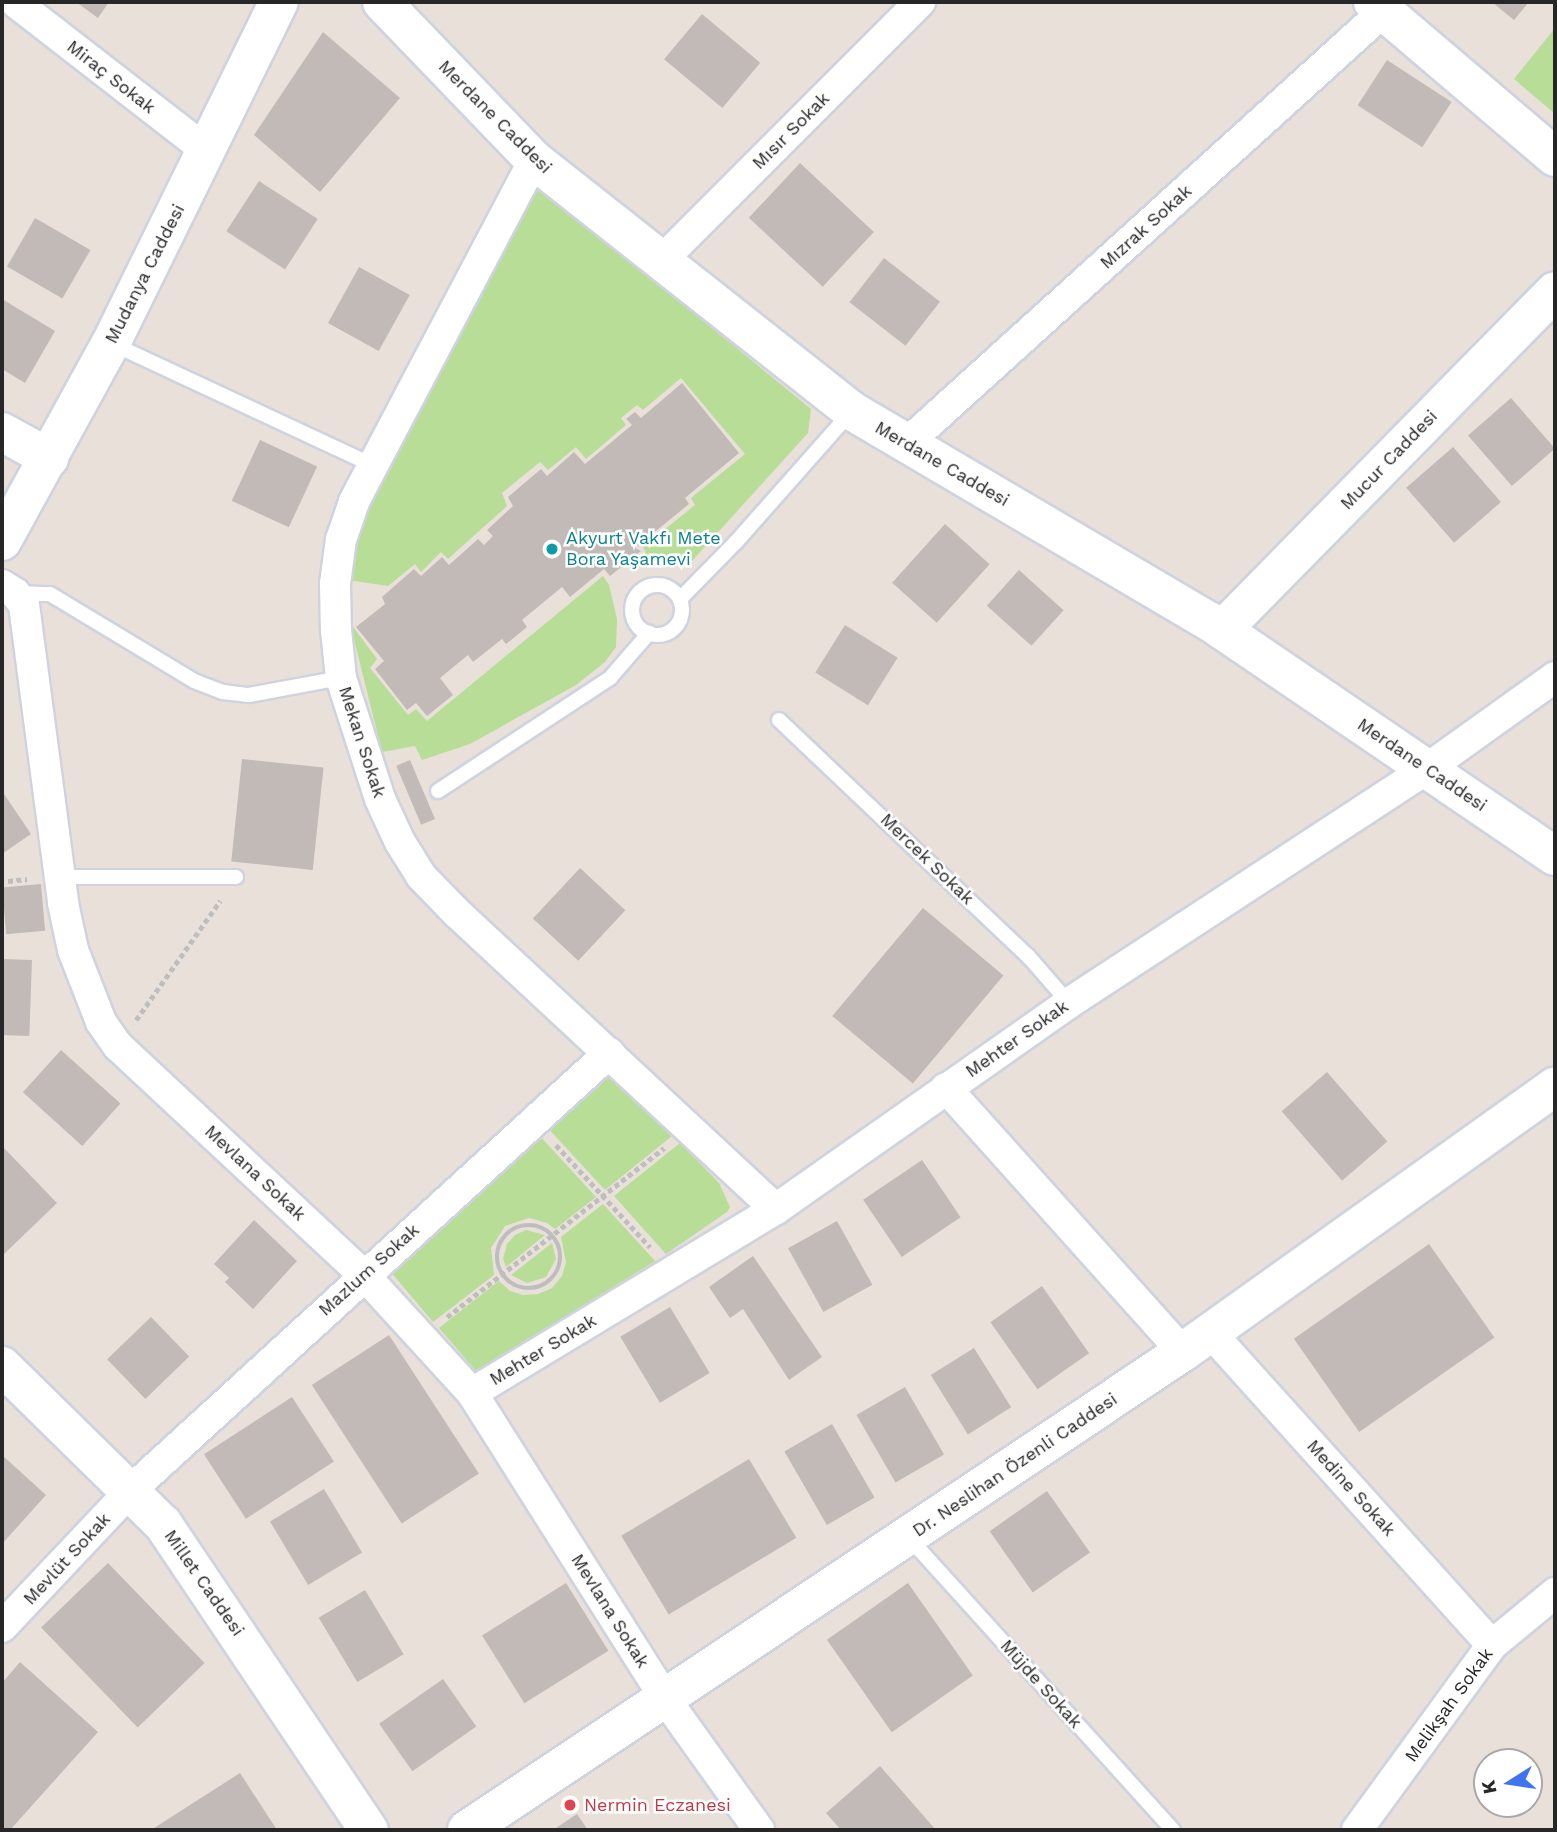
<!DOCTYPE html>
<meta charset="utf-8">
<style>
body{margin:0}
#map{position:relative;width:1557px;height:1832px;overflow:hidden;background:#e9e0d9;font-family:"Work Sans",sans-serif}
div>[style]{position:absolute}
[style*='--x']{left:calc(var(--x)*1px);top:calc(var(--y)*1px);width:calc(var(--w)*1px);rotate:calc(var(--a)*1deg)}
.green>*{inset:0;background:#b7dd97}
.building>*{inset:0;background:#c1bab6;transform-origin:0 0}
.path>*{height:4.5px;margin-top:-2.25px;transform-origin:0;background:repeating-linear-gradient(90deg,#bebebe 0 5px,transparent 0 8.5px)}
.path>.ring{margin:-2.25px;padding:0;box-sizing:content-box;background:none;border:4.5px solid #bebebe;border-radius:50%}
.roads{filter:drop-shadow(2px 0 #ced3df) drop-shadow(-2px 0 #ced3df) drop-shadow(0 2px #ced3df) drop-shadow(0 -2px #ced3df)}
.lane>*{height:14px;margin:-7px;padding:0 7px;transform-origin:7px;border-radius:7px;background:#fff}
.lane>.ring{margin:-7px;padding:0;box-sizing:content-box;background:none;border:14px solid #fff;border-radius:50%}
.street>*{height:30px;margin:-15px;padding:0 15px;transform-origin:15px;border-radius:15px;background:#fff}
.secondary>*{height:38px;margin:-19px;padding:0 19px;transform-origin:19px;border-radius:19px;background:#fff}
.dots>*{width:19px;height:19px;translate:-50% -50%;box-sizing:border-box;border:4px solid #fff;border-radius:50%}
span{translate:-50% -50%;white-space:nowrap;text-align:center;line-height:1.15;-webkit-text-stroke:5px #fff;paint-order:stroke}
.street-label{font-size:18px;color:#272727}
.culture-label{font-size:18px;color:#0d838f}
.left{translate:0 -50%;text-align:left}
.health-label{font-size:18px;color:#be3a42}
.frame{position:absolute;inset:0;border:4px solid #272727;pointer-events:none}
.north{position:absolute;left:1473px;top:1748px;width:70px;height:70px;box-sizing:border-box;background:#fff;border:2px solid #a9a9a9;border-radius:50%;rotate:258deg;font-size:19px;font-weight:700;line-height:28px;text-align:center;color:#272727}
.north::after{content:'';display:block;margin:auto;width:24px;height:32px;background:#3f73ef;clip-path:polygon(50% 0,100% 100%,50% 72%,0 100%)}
</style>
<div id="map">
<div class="green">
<i style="clip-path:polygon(1555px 28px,1555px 114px,1514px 79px)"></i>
<i style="clip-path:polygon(538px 186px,811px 409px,808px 433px,691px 562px,665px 568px,635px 563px,646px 552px,643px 547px,695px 505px,691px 498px,745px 454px,681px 378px,643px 410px,637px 405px,621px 418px,626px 425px,586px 459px,576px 447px,548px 470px,540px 462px,502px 493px,507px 506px,448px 559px,441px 552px,421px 572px,415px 564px,388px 586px,348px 580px,361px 521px)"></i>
<i style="clip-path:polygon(603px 576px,609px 585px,617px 619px,616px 647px,605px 662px,576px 685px,470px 744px,422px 760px,415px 746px,382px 752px,350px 623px,377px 659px,370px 668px,408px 715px,416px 709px,427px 721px)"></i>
<i style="clip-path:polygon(604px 1077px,614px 1079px,672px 1136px,605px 1190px,546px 1126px)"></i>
<i style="clip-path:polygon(538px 1134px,596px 1197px,555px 1229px,547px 1223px,529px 1218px,505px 1226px,491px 1248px,494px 1275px,433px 1322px,390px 1271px)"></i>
<i style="clip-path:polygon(680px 1143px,719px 1183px,730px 1207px,727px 1212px,666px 1254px,614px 1196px)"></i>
<i style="clip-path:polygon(603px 1204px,655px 1261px,477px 1372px,439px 1328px,499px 1281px,510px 1291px,523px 1295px,538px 1294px,552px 1288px,562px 1276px,566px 1262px,561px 1237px)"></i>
<i style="clip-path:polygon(526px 1230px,545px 1235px,506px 1267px,503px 1259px,507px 1244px,515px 1235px)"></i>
<i style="clip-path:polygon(552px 1243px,556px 1259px,546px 1277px,527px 1283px,511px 1275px)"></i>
</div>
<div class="building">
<i style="clip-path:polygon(76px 2px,109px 2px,98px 18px)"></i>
<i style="clip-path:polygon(1492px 2px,1529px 2px,1514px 20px)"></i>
<i style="left:702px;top:14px;width:76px;height:59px;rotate:40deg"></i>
<i style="clip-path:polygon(323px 32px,400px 98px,320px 192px,254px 135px)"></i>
<i style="left:1387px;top:60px;width:77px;height:54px;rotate:33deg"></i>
<i style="left:800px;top:163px;width:101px;height:75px;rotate:43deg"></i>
<i style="left:259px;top:181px;width:70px;height:60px;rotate:33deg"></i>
<i style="left:35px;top:218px;width:64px;height:56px;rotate:30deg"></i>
<i style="left:884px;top:258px;width:71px;height:56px;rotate:38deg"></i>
<i style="left:359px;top:267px;width:58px;height:64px;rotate:29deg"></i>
<i style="clip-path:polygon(2px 299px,55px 331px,25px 383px,2px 369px)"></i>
<i style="clip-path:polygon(682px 383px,739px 453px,685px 498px,689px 504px,635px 548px,641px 551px,610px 576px,604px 569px,570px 597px,562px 587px,522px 620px,527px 627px,506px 644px,502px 639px,473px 662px,468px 655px,440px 678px,453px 695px,427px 716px,416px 703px,407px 710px,375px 669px,384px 661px,356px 627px,385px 604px,382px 597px,414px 569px,421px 576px,442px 557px,449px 565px,478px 539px,484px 545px,493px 536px,487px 530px,513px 506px,508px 497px,541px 469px,547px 476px,574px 452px,585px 464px,632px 425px,626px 419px,635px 412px,641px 418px)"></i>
<i style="left:1511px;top:398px;width:67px;height:57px;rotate:49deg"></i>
<i style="left:260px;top:440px;width:63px;height:67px;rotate:25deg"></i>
<i style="left:1453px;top:447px;width:73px;height:62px;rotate:49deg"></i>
<i style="left:945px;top:524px;width:60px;height:79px;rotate:42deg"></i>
<i style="left:1019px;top:570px;width:60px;height:48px;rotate:42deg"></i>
<i style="left:845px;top:625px;width:62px;height:56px;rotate:32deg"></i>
<i style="left:242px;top:759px;width:82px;height:103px;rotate:6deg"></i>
<i style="left:410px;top:760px;width:64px;height:15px;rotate:67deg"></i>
<i style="clip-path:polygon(2px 791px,31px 834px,2px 854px)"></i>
<i style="left:580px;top:868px;width:62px;height:69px;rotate:43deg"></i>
<i style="left:41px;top:884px;width:47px;height:39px;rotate:85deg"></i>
<i style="left:923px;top:908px;width:105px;height:141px;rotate:40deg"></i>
<i style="left:2px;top:959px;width:30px;height:76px;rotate:2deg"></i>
<i style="left:61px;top:1050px;width:80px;height:57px;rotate:42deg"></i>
<i style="left:1327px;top:1072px;width:92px;height:60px;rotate:49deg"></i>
<i style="clip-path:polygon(2px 1146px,57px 1203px,2px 1256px)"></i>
<i style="left:922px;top:1160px;width:69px;height:71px;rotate:56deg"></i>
<i style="clip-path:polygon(254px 1220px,297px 1261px,253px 1309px,225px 1282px,229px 1278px,214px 1264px)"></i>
<i style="left:837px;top:1221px;width:73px;height:56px;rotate:61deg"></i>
<i style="left:1429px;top:1244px;width:114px;height:165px;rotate:55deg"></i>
<i style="clip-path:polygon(753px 1256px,822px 1357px,789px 1380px,743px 1309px,730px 1318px,709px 1287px)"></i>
<i style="left:1042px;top:1286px;width:82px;height:63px;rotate:55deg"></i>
<i style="left:670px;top:1307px;width:77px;height:58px;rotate:59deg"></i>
<i style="left:151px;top:1317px;width:55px;height:61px;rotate:46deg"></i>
<i style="left:389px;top:1335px;width:165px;height:92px;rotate:57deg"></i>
<i style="left:974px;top:1348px;width:70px;height:51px;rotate:58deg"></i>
<i style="left:905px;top:1387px;width:78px;height:56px;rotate:60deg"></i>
<i style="left:292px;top:1397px;width:77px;height:105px;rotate:57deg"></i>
<i style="left:832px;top:1424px;width:85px;height:55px;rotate:60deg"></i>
<i style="clip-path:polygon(2px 1455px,46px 1495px,2px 1544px)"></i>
<i style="left:749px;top:1459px;width:92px;height:149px;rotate:59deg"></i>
<i style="left:324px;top:1489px;width:74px;height:63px;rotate:59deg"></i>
<i style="left:1047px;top:1491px;width:75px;height:70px;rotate:55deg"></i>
<i style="left:108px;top:1563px;width:139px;height:93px;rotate:46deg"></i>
<i style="left:566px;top:1583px;width:80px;height:99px;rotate:58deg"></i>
<i style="left:908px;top:1583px;width:113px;height:99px;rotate:55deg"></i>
<i style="left:365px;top:1590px;width:75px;height:54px;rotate:59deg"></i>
<i style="clip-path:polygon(20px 1662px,98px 1732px,10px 1830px,2px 1830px,2px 1683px)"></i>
<i style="left:443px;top:1679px;width:58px;height:78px;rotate:55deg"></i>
<i style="clip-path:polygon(880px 1766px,936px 1830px,841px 1830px,826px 1813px)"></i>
<i style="clip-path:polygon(240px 1773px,277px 1830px,151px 1830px)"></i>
<i style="clip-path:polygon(577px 1814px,588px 1830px,553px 1830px)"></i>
</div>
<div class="path">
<i style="--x:8;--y:881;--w:19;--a:-6"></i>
<i style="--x:136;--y:1020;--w:146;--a:-54.8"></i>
<i style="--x:556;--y:1145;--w:139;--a:47.3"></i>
<i class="ring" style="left:497px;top:1225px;width:59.5px;height:59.5px"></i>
<i style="--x:447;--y:1317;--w:275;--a:-37.9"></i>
</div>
<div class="roads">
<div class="lane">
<i style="--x:113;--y:344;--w:286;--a:25"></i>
<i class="ring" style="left:632px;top:585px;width:36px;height:36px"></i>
<i style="--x:17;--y:593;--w:33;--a:2"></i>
<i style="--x:50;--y:594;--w:168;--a:31.1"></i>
<i style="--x:194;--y:681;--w:31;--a:21"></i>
<i style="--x:223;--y:692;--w:26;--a:7"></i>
<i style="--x:249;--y:695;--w:94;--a:-10.5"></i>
<i style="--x:680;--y:599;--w:80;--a:-45.5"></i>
<i style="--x:736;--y:542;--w:174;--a:-48.5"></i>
<i style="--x:779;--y:720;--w:343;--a:43.5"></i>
<i style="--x:1028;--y:956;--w:62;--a:48.9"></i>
<i style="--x:438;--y:791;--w:206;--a:-33.3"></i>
<i style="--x:610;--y:678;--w:60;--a:-49.1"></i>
<i style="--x:59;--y:877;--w:177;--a:0"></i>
<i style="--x:909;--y:1538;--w:394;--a:47.9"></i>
</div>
<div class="street">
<i style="--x:15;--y:2;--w:243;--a:37.8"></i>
<i style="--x:534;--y:160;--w:386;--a:117.8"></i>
<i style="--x:354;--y:502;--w:39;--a:109"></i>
<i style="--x:341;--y:539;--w:45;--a:97.6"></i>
<i style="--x:335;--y:584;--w:46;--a:88.8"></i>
<i style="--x:336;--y:630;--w:48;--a:84.1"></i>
<i style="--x:341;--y:678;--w:127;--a:72.1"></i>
<i style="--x:380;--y:799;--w:47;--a:65.1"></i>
<i style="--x:400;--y:842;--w:40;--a:58"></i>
<i style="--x:421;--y:876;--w:52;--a:45.8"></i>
<i style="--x:457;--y:913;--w:435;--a:42.9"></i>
<i style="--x:662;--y:260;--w:365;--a:-45"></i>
<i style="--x:907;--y:443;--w:644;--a:-42.17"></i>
<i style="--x:2;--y:585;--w:15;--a:32"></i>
<i style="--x:15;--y:593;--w:15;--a:53"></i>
<i style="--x:24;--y:605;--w:301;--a:82.5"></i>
<i style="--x:63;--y:903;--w:48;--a:78"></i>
<i style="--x:73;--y:950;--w:77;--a:68.7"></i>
<i style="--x:101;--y:1022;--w:29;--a:55"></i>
<i style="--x:118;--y:1046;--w:336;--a:43"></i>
<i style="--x:364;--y:1275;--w:160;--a:47.5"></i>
<i style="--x:472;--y:1393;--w:363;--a:57.7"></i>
<i style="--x:666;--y:1700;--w:160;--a:54.4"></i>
<i style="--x:946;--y:1088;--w:355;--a:48.1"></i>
<i style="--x:1210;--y:1332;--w:421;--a:48"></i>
<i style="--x:472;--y:1393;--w:355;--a:-31.2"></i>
<i style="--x:776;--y:1209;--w:358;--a:-35.1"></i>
<i style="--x:1069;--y:1003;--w:429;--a:-33.2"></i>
<i style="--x:1428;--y:768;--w:156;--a:-35.6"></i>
<i style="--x:2;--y:1627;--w:188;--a:-46.7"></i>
<i style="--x:131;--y:1490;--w:648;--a:-42.43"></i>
<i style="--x:1357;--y:1830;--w:229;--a:-53.9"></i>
<i style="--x:1492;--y:1645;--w:82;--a:-39.5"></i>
</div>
<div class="secondary">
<i style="--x:382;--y:2;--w:219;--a:46.1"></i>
<i style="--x:534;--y:160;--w:405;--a:38.3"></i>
<i style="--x:852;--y:411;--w:414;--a:30.5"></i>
<i style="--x:1209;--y:621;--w:418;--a:34.2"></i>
<i style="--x:1373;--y:2;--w:239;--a:40.4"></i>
<i style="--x:2;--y:432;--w:54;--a:29"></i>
<i style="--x:2;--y:541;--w:226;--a:-61.2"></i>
<i style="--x:111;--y:343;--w:380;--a:-63.8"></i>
<i style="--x:1222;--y:630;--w:475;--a:-45.5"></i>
<i style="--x:2;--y:1366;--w:226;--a:44.5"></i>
<i style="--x:163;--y:1524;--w:369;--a:56.1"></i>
<i style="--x:467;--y:1830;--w:861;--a:-33.73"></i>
<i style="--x:1183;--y:1352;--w:457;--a:-35.5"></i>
</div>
</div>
<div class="dots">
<i style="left:552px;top:549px;background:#0f9aa8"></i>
<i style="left:570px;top:1805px;background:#e0444e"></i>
</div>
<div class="street-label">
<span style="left:111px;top:77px;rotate:38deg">Miraç Sokak</span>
<span style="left:495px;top:117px;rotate:45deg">Merdane Caddesi</span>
<span style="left:791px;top:131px;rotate:-45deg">Mısır Sokak</span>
<span style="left:1146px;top:227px;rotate:-42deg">Mızrak Sokak</span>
<span style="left:145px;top:274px;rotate:-63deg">Mudanya Caddesi</span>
<span style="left:1389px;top:460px;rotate:-46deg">Mucur Caddesi</span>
<span style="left:942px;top:464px;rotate:30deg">Merdane Caddesi</span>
<span style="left:362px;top:742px;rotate:72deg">Mekan Sokak</span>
<span style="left:1422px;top:765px;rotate:34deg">Merdane Caddesi</span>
<span style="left:927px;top:859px;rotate:44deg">Mercek Sokak</span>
<span style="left:1017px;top:1039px;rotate:-35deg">Mehter Sokak</span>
<span style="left:255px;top:1173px;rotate:43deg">Mevlana Sokak</span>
<span style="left:369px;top:1270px;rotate:-42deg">Mazlum Sokak</span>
<span style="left:543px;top:1350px;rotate:-31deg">Mehter Sokak</span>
<span style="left:1015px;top:1465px;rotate:-34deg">Dr. Neslihan Özenli Caddesi</span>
<span style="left:1351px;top:1488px;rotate:48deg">Medine Sokak</span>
<span style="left:67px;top:1559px;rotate:-47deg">Mevlüt Sokak</span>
<span style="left:204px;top:1583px;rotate:55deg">Millet Caddesi</span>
<span style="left:610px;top:1611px;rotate:58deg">Mevlana Sokak</span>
<span style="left:1041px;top:1684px;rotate:48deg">Müjde Sokak</span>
<span style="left:1449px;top:1705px;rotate:-54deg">Melikşah Sokak</span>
</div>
<div class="culture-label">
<span class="left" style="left:566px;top:549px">Akyurt Vakfı Mete<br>Bora Yaşamevi</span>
</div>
<div class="health-label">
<span class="left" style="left:584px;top:1805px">Nermin Eczanesi</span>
</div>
<div class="frame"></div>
<div class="north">K</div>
</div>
